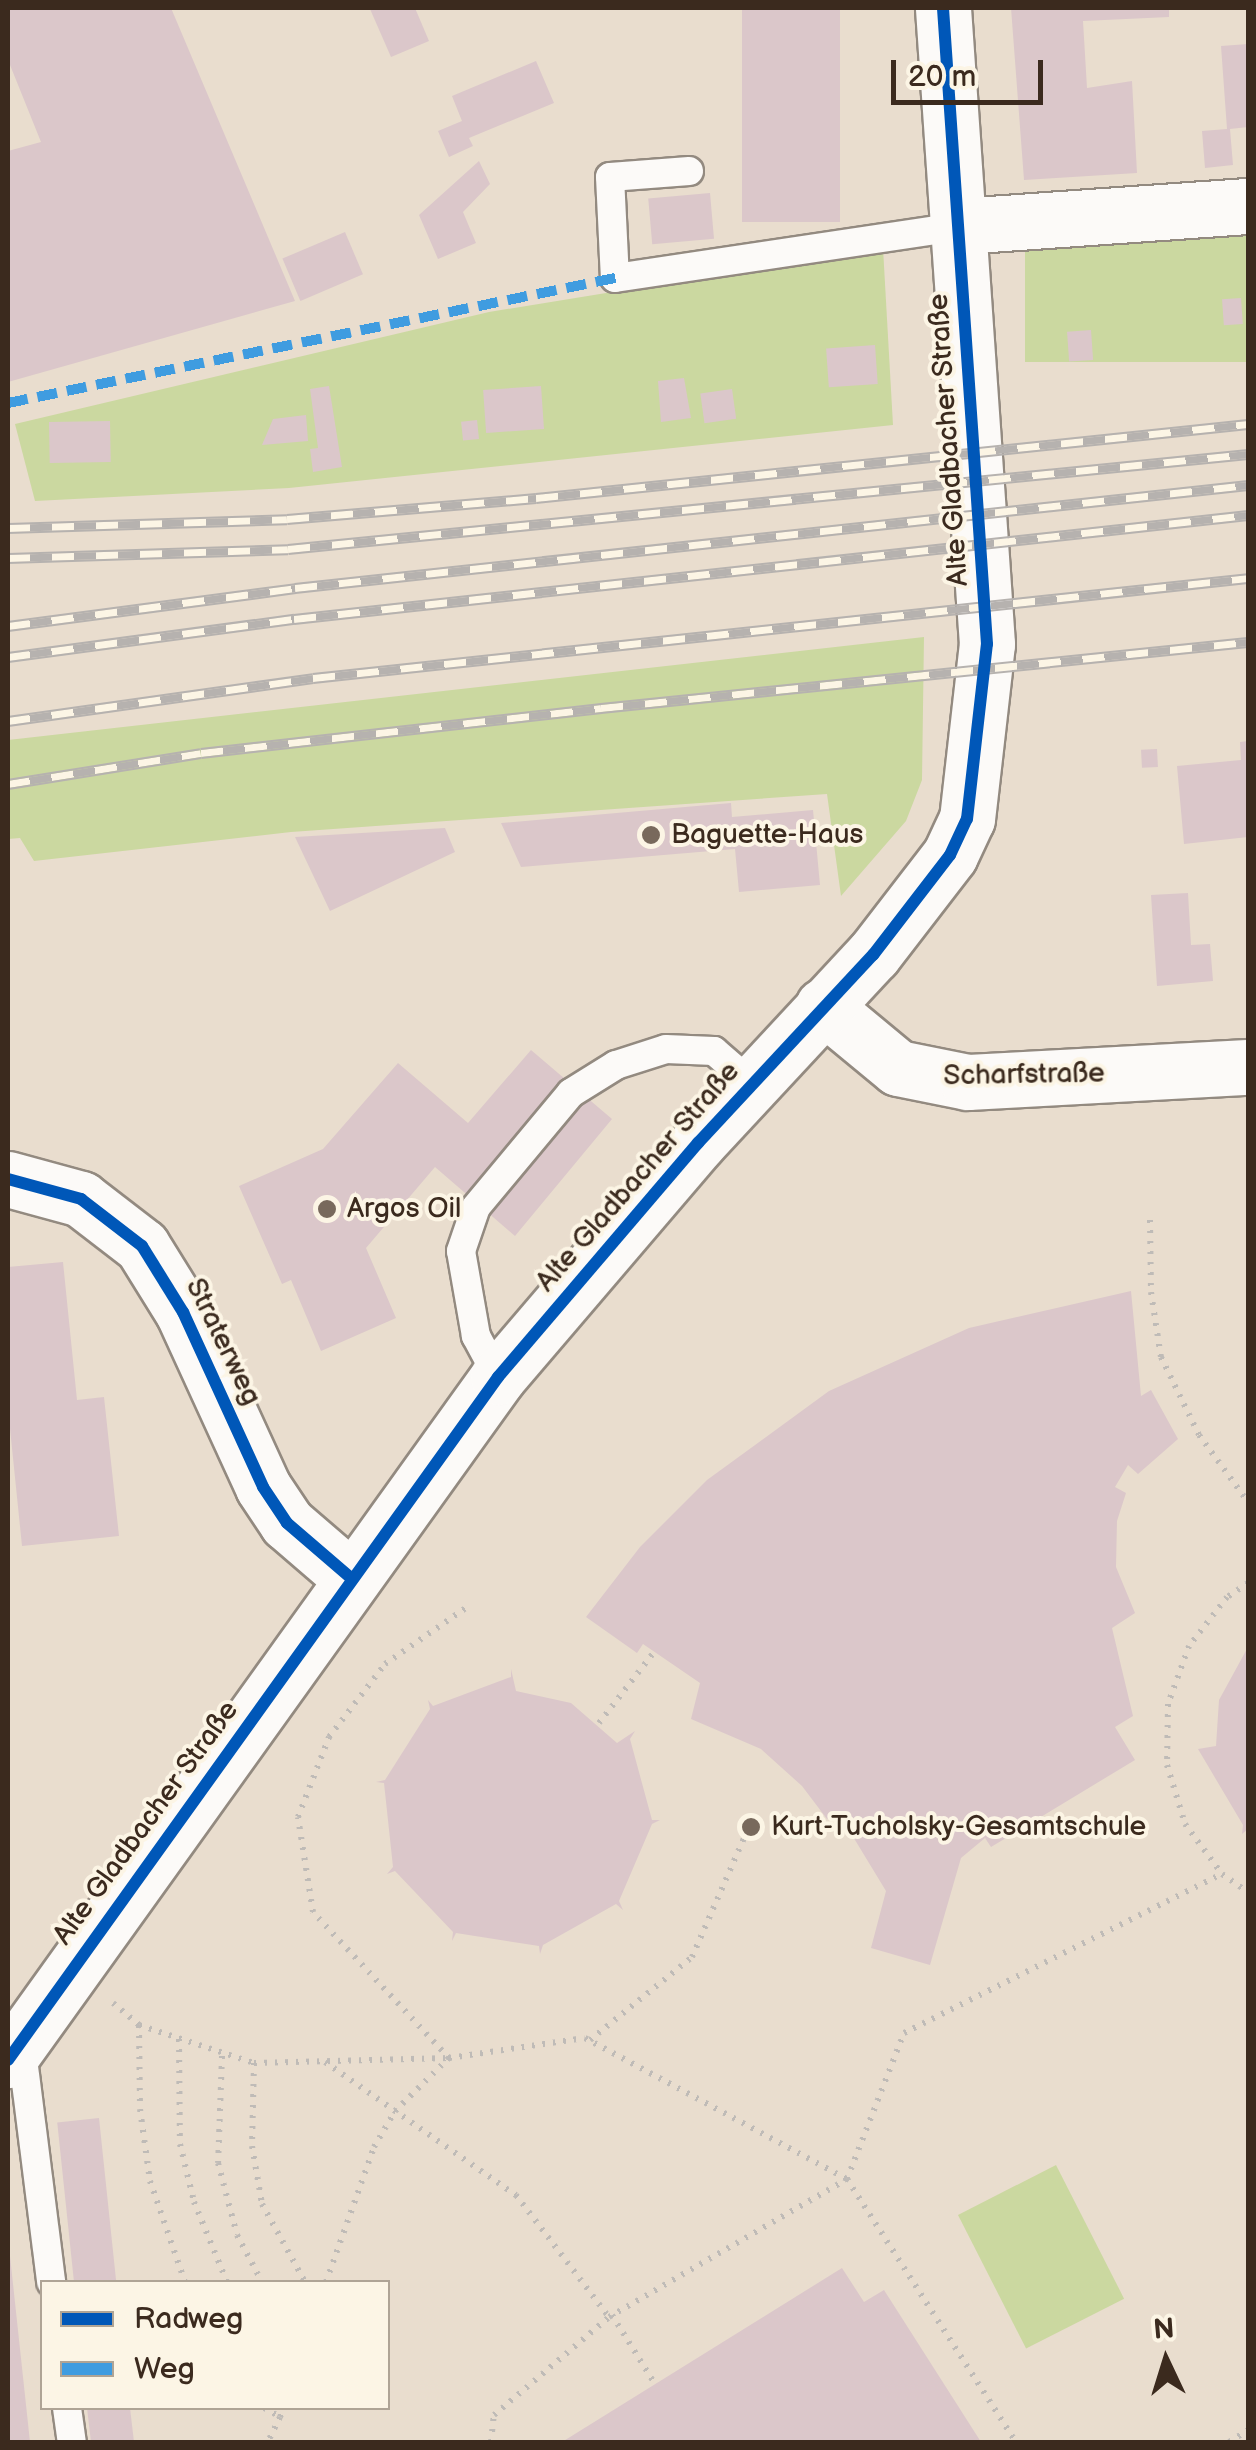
<!DOCTYPE html>
<meta charset="utf-8">
<style>
body{margin:0}
#map{position:relative;width:1256px;height:2450px;overflow:hidden;background:#e9ddce;font-family:"Balsamiq Sans",sans-serif}
div>[style]{position:absolute}
[style*='--x']{left:calc(var(--x)*1px);top:calc(var(--y)*1px);width:calc(var(--w)*1px);rotate:calc(var(--a)*1deg)}
.green>*{inset:0;background:#cbd8a0;transform-origin:0 0}
.building>*{inset:0;background:#dbc7ca;transform-origin:0 0}
.path>*{height:6px;margin-top:-3px;transform-origin:0;background:repeating-linear-gradient(90deg,#bfbbb7 0 2.5px,transparent 0 10.5px)}
.roads{filter:drop-shadow(2px 0 #938a80) drop-shadow(-2px 0 #938a80) drop-shadow(0 2px #938a80) drop-shadow(0 -2px #938a80)}
.lane>*{height:28px;margin:-14px;padding:0 14px;transform-origin:14px;border-radius:14px;background:#fcfaf8}
.street>*{height:55px;margin:-27.5px;padding:0 27.5px;transform-origin:27.5px;border-radius:27.5px;background:#fcfaf8}
.rail>*{height:11px;margin-top:-5.5px;transform-origin:0;background:repeating-linear-gradient(90deg,#fcf5e5 0 22px,#b6b2af 0 44px);box-sizing:border-box;border-block:2px solid #b6b2af}
.quiet>*{height:10px;margin-top:-5px;transform-origin:0;background:repeating-linear-gradient(90deg,#3f9ce0 0 20px,transparent 0 30px)}
.cycleway>*{height:12px;margin:-6px;padding:0 6px;transform-origin:6px;border-radius:6px;background:#0057b8}
.dots>*{width:28px;height:28px;translate:-50% -50%;box-sizing:border-box;border:5px solid #fcf5e5;border-radius:50%}
span{translate:-50% -50%;white-space:nowrap;text-align:center;line-height:1.15;-webkit-text-stroke:8px #fcf5e5;paint-order:stroke}
.street-label{font-size:28px;color:#3b2a1e}
.poi-label{font-size:28px;color:#3b2a1e}
.left{translate:0 -50%;text-align:left}
.frame{position:absolute;inset:0;border:10px solid #3b2a1e;pointer-events:none}
.legend{position:absolute;left:40px;top:2280px;width:350px;height:130px;box-sizing:border-box;background:#fcf5e5;border:2px solid #afa495;margin:0;padding:12px 18px;list-style:none;font-size:30px;color:#3b2a1e}
.legend li{display:flex;align-items:center;gap:20px;height:50px}
.legend b{width:50px;border:2px solid #afa495}
.north{position:absolute;left:1116px;top:2310px;width:100px;height:100px;-webkit-text-stroke:8px #fcf5e5;paint-order:stroke;rotate:356deg;font-size:28px;font-weight:700;line-height:40px;text-align:center;color:#3b2a1e}
.north::after{content:'';display:block;margin:auto;width:35px;height:45px;background:#3b2a1e;clip-path:polygon(50% 0,100% 100%,50% 72%,0 100%)}
.scale{position:absolute;left:891px;top:60px;width:152px;height:45px;box-sizing:border-box;border:5px solid #3b2a1e;border-top:0;padding-left:12px;font-size:30px;line-height:35px;white-space:nowrap;color:#3b2a1e;-webkit-text-stroke:8px #fcf5e5;paint-order:stroke}
</style>
<div id="map">
<div class="green">
<i style="left:1248px;top:231px;width:131px;height:223px;rotate:90deg"></i>
<i style="clip-path:polygon(883px 248px,893px 425px,289px 488px,35px 501px,15px 424px,489px 312px)"></i>
<i style="clip-path:polygon(924px 637px,922px 780px,906px 821px,841px 896px,827px 794px,291px 832px,34px 861px,20px 838px,8px 839px,8px 740px)"></i>
<i style="left:1056px;top:2165px;width:150px;height:110px;rotate:63deg"></i>
</div>
<div class="building">
<i style="clip-path:polygon(8px 8px,171px 8px,295px 301px,8px 382px,8px 151px,41px 142px,8px 60px)"></i>
<i style="clip-path:polygon(415px 8px,429px 41px,391px 57px,370px 9px)"></i>
<i style="left:742px;top:8px;width:98px;height:214px"></i>
<i style="clip-path:polygon(1011px 8px,1169px 8px,1169px 17px,1083px 21px,1087px 88px,1132px 81px,1137px 173px,1024px 180px)"></i>
<i style="clip-path:polygon(1248px 44px,1248px 127px,1230px 129px,1233px 165px,1205px 168px,1202px 131px,1227px 129px,1221px 46px)"></i>
<i style="clip-path:polygon(536px 61px,554px 103px,469px 138px,473px 146px,449px 157px,438px 131px,462px 121px,452px 96px)"></i>
<i style="clip-path:polygon(479px 161px,490px 184px,463px 212px,476px 243px,438px 259px,419px 215px)"></i>
<i style="left:710px;top:193px;width:46px;height:62px;rotate:85deg"></i>
<i style="left:345px;top:232px;width:46px;height:68px;rotate:67deg"></i>
<i style="left:1241px;top:298px;width:26px;height:19px;rotate:86deg"></i>
<i style="left:1091px;top:330px;width:30px;height:24px;rotate:86deg"></i>
<i style="left:875px;top:345px;width:39px;height:49px;rotate:86deg"></i>
<i style="clip-path:polygon(684px 378px,691px 418px,661px 422px,658px 381px)"></i>
<i style="clip-path:polygon(329px 386px,342px 467px,313px 472px,310px 449px,318px 448px,310px 389px)"></i>
<i style="left:541px;top:386px;width:43px;height:58px;rotate:86deg"></i>
<i style="left:732px;top:389px;width:30px;height:32px;rotate:82deg"></i>
<i style="clip-path:polygon(306px 415px,308px 441px,262px 445px,273px 419px)"></i>
<i style="left:477px;top:420px;width:19px;height:16px;rotate:84deg"></i>
<i style="left:110px;top:421px;width:41px;height:61px;rotate:89deg"></i>
<i style="clip-path:polygon(1248px 741px,1248px 837px,1184px 844px,1177px 766px,1241px 760px,1240px 742px)"></i>
<i style="left:1157px;top:749px;width:18px;height:16px;rotate:87deg"></i>
<i style="clip-path:polygon(731px 803px,732px 817px,813px 810px,820px 885px,739px 892px,735px 849px,521px 867px,501px 823px)"></i>
<i style="clip-path:polygon(445px 828px,455px 852px,330px 911px,295px 837px)"></i>
<i style="clip-path:polygon(1188px 893px,1191px 945px,1210px 944px,1213px 981px,1157px 986px,1151px 895px)"></i>
<i style="clip-path:polygon(531px 1050px,612px 1119px,515px 1236px,435px 1167px,366px 1248px,396px 1318px,321px 1351px,291px 1280px,282px 1284px,239px 1186px,323px 1149px,398px 1063px,468px 1123px)"></i>
<i style="clip-path:polygon(63px 1262px,77px 1400px,104px 1397px,119px 1536px,22px 1546px,8px 1409px,8px 1267px)"></i>
<i style="clip-path:polygon(1131px 1291px,1141px 1396px,1151px 1390px,1178px 1439px,1138px 1474px,1128px 1465px,1115px 1487px,1126px 1493px,1117px 1521px,1116px 1567px,1135px 1613px,1112px 1628px,1133px 1716px,1115px 1727px,1135px 1760px,991px 1847px,985px 1838px,961px 1858px,930px 1965px,871px 1948px,886px 1891px,838px 1812px,827px 1819px,802px 1786px,761px 1749px,691px 1719px,700px 1683px,643px 1644px,637px 1653px,586px 1617px,640px 1547px,707px 1480px,829px 1391px,969px 1328px)"></i>
<i style="clip-path:polygon(1248px 1647px,1248px 1829px,1242px 1834px,1243px 1825px,1198px 1749px,1216px 1746px,1219px 1700px)"></i>
<i style="clip-path:polygon(511px 1669px,516px 1691px,571px 1703px,617px 1743px,635px 1731px,630px 1739px,652px 1820px,660px 1820px,652px 1824px,619px 1901px,623px 1910px,616px 1904px,543px 1945px,540px 1954px,539px 1946px,456px 1933px,452px 1941px,453px 1932px,395px 1871px,387px 1874px,393px 1867px,384px 1783px,376px 1782px,385px 1780px,430px 1709px,428px 1700px,433px 1706px,511px 1677px)"></i>
<i style="left:99px;top:2118px;width:165px;height:42px;rotate:84deg"></i>
<i style="clip-path:polygon(8px 2256px,10px 2256px,30px 2442px,8px 2442px)"></i>
<i style="clip-path:polygon(842px 2268px,864px 2302px,884px 2290px,981px 2442px,562px 2442px)"></i>
<i style="clip-path:polygon(87px 2408px,130px 2408px,134px 2442px,91px 2442px)"></i>
</div>
<div class="path">
<i style="--x:1150;--y:1220;--w:72;--a:89.2"></i>
<i style="--x:1151;--y:1292;--w:66;--a:81.3"></i>
<i style="--x:1161;--y:1357;--w:87;--a:64"></i>
<i style="--x:1199;--y:1435;--w:83;--a:53.8"></i>
<i style="--x:1248;--y:1583;--w:25;--a:146"></i>
<i style="--x:1227;--y:1597;--w:62;--a:127.8"></i>
<i style="--x:1189;--y:1646;--w:62;--a:109.9"></i>
<i style="--x:1168;--y:1704;--w:61;--a:90.9"></i>
<i style="--x:1167;--y:1765;--w:62;--a:73"></i>
<i style="--x:1185;--y:1824;--w:62;--a:53.5"></i>
<i style="--x:1222;--y:1874;--w:32;--a:35"></i>
<i style="--x:599;--y:1723;--w:90;--a:-52.2"></i>
<i style="--x:113;--y:2003;--w:34;--a:40"></i>
<i style="--x:139;--y:2025;--w:121;--a:18.3"></i>
<i style="--x:254;--y:2063;--w:195;--a:-1.5"></i>
<i style="--x:449;--y:2058;--w:137;--a:-8.4"></i>
<i style="--x:585;--y:2038;--w:298;--a:28.3"></i>
<i style="--x:847;--y:2179;--w:313;--a:57.3"></i>
<i style="--x:139;--y:2025;--w:84;--a:89.3"></i>
<i style="--x:140;--y:2109;--w:73;--a:82.1"></i>
<i style="--x:150;--y:2181;--w:107;--a:70.9"></i>
<i style="--x:179;--y:2039;--w:105;--a:89.5"></i>
<i style="--x:180;--y:2144;--w:60;--a:76.4"></i>
<i style="--x:194;--y:2202;--w:87;--a:67.6"></i>
<i style="--x:590;--y:2040;--w:132;--a:-39.1"></i>
<i style="--x:692;--y:1957;--w:130;--a:-66.4"></i>
<i style="--x:222;--y:2056;--w:107;--a:92.1"></i>
<i style="--x:218;--y:2163;--w:74;--a:75.2"></i>
<i style="--x:237;--y:2235;--w:53;--a:62"></i>
<i style="--x:325;--y:2062;--w:233;--a:34.9"></i>
<i style="--x:516;--y:2195;--w:153;--a:52.7"></i>
<i style="--x:609;--y:2317;--w:275;--a:-30.1"></i>
<i style="--x:847;--y:2179;--w:157;--a:-68.7"></i>
<i style="--x:904;--y:2033;--w:356;--a:-26.6"></i>
<i style="--x:254;--y:2063;--w:83;--a:91.4"></i>
<i style="--x:252;--y:2146;--w:59;--a:80.2"></i>
<i style="--x:262;--y:2204;--w:89;--a:61.1"></i>
<i style="--x:326;--y:2282;--w:143;--a:-70.4"></i>
<i style="--x:374;--y:2147;--w:42;--a:-59.7"></i>
<i style="--x:395;--y:2111;--w:76;--a:-44.5"></i>
<i style="--x:449;--y:2058;--w:200;--a:-133"></i>
<i style="--x:313;--y:1912;--w:96;--a:-99"></i>
<i style="--x:298;--y:1817;--w:86;--a:-68.8"></i>
<i style="--x:329;--y:1737;--w:92;--a:-52.5"></i>
<i style="--x:385;--y:1664;--w:100;--a:-34.8"></i>
<i style="--x:612;--y:2315;--w:81;--a:58.1"></i>
<i style="--x:264;--y:2408;--w:18;--a:29"></i>
<i style="--x:280;--y:2417;--w:28;--a:116"></i>
<i style="--x:280;--y:2417;--w:10;--a:-66"></i>
<i style="--x:491;--y:2442;--w:27;--a:-84"></i>
<i style="--x:494;--y:2415;--w:151;--a:-40.4"></i>
<i style="--x:1229;--y:2442;--w:22;--a:-32"></i>
</div>
<div class="roads">
<div class="lane">
<i style="--x:689;--y:171;--w:79;--a:175.7"></i>
<i style="--x:610;--y:177;--w:101;--a:87.2"></i>
<i style="--x:615;--y:278;--w:350;--a:-8.5"></i>
<i style="--x:498;--y:1377;--w:47;--a:-118.2"></i>
<i style="--x:476;--y:1336;--w:86;--a:-100"></i>
<i style="--x:461;--y:1251;--w:46;--a:-71.2"></i>
<i style="--x:476;--y:1207;--w:148;--a:-50.2"></i>
<i style="--x:571;--y:1093;--w:53;--a:-31.9"></i>
<i style="--x:616;--y:1065;--w:52;--a:-17.7"></i>
<i style="--x:666;--y:1049;--w:48;--a:2.4"></i>
<i style="--x:714;--y:1051;--w:50;--a:41"></i>
<i style="--x:21;--y:2043;--w:241;--a:82.8"></i>
<i style="--x:67;--y:2408;--w:34;--a:82"></i>
</div>
<div class="street">
<i style="--x:961;--y:226;--w:288;--a:-4"></i>
<i style="--x:823;--y:1006;--w:97;--a:39.6"></i>
<i style="--x:898;--y:1068;--w:71;--a:11.3"></i>
<i style="--x:968;--y:1082;--w:280;--a:-3.1"></i>
<i style="--x:8;--y:1179;--w:76;--a:15.3"></i>
<i style="--x:81;--y:1199;--w:77;--a:37.6"></i>
<i style="--x:142;--y:1246;--w:78;--a:58.2"></i>
<i style="--x:183;--y:1312;--w:192;--a:65.4"></i>
<i style="--x:263;--y:1487;--w:43;--a:56.3"></i>
<i style="--x:287;--y:1523;--w:84;--a:40.7"></i>
<i style="--x:8;--y:2060;--w:841;--a:-54.34"></i>
<i style="--x:498;--y:1377;--w:308;--a:-49.5"></i>
<i style="--x:698;--y:1143;--w:257;--a:-47.1"></i>
<i style="--x:873;--y:955;--w:126;--a:-52.4"></i>
<i style="--x:950;--y:855;--w:40;--a:-65"></i>
<i style="--x:967;--y:819;--w:176;--a:-83.5"></i>
<i style="--x:987;--y:644;--w:638;--a:-93.96"></i>
</div>
</div>
<div class="rail">
<i style="--x:8;--y:528;--w:279;--a:-1.8"></i>
<i style="--x:287;--y:519;--w:250;--a:-4.8"></i>
<i style="--x:536;--y:498;--w:716;--a:-5.93"></i>
<i style="--x:8;--y:558;--w:280;--a:-1.8"></i>
<i style="--x:288;--y:549;--w:965;--a:-5.65"></i>
<i style="--x:8;--y:626;--w:290;--a:-7.5"></i>
<i style="--x:295;--y:588;--w:959;--a:-6.17"></i>
<i style="--x:8;--y:657;--w:289;--a:-7.6"></i>
<i style="--x:294;--y:619;--w:960;--a:-6.22"></i>
<i style="--x:8;--y:721;--w:308;--a:-8"></i>
<i style="--x:313;--y:678;--w:940;--a:-6.1"></i>
<i style="--x:8;--y:784;--w:195;--a:-9.1"></i>
<i style="--x:201;--y:753;--w:403;--a:-6.4"></i>
<i style="--x:601;--y:708;--w:650;--a:-5.82"></i>
</div>
<div class="quiet">
<i style="--x:8;--y:403;--w:620;--a:-11.64"></i>
</div>
<div class="cycleway">
<i style="--x:8;--y:1179;--w:76;--a:15.3"></i>
<i style="--x:81;--y:1199;--w:77;--a:37.6"></i>
<i style="--x:142;--y:1246;--w:78;--a:58.2"></i>
<i style="--x:183;--y:1312;--w:192;--a:65.4"></i>
<i style="--x:263;--y:1487;--w:43;--a:56.3"></i>
<i style="--x:287;--y:1523;--w:84;--a:40.7"></i>
<i style="--x:8;--y:2060;--w:841;--a:-54.34"></i>
<i style="--x:498;--y:1377;--w:308;--a:-49.5"></i>
<i style="--x:698;--y:1143;--w:257;--a:-47.1"></i>
<i style="--x:873;--y:955;--w:126;--a:-52.4"></i>
<i style="--x:950;--y:855;--w:40;--a:-65"></i>
<i style="--x:967;--y:819;--w:176;--a:-83.5"></i>
<i style="--x:987;--y:644;--w:638;--a:-93.96"></i>
</div>
<div class="dots">
<i style="left:651px;top:835px;background:#78695c"></i>
<i style="left:327px;top:1209px;background:#78695c"></i>
<i style="left:751px;top:1827px;background:#78695c"></i>
</div>
<div class="street-label">
<span style="left:949px;top:440px;rotate:-94deg">Alte Gladbacher Straße</span>
<span style="left:1024px;top:1075px;rotate:-1deg">Scharfstraße</span>
<span style="left:638px;top:1177px;rotate:-49deg">Alte Gladbacher Straße</span>
<span style="left:223px;top:1342px;rotate:64deg">Straterweg</span>
<span style="left:146px;top:1823px;rotate:-54deg">Alte Gladbacher Straße</span>
</div>
<div class="poi-label">
<span class="left" style="left:671px;top:835px">Baguette-Haus</span>
<span class="left" style="left:347px;top:1209px">Argos Oil</span>
<span class="left" style="left:771px;top:1827px">Kurt-Tucholsky-Gesamtschule</span>
</div>
<div class="frame"></div>
<ul class="legend">
<li><b style="height:12px;background:#0057b8"></b>Radweg</li>
<li><b style="height:12px;background:#3f9ce0"></b>Weg</li>
</ul>
<div class="north">N</div>
<div class="scale">20 m</div>
</div>
